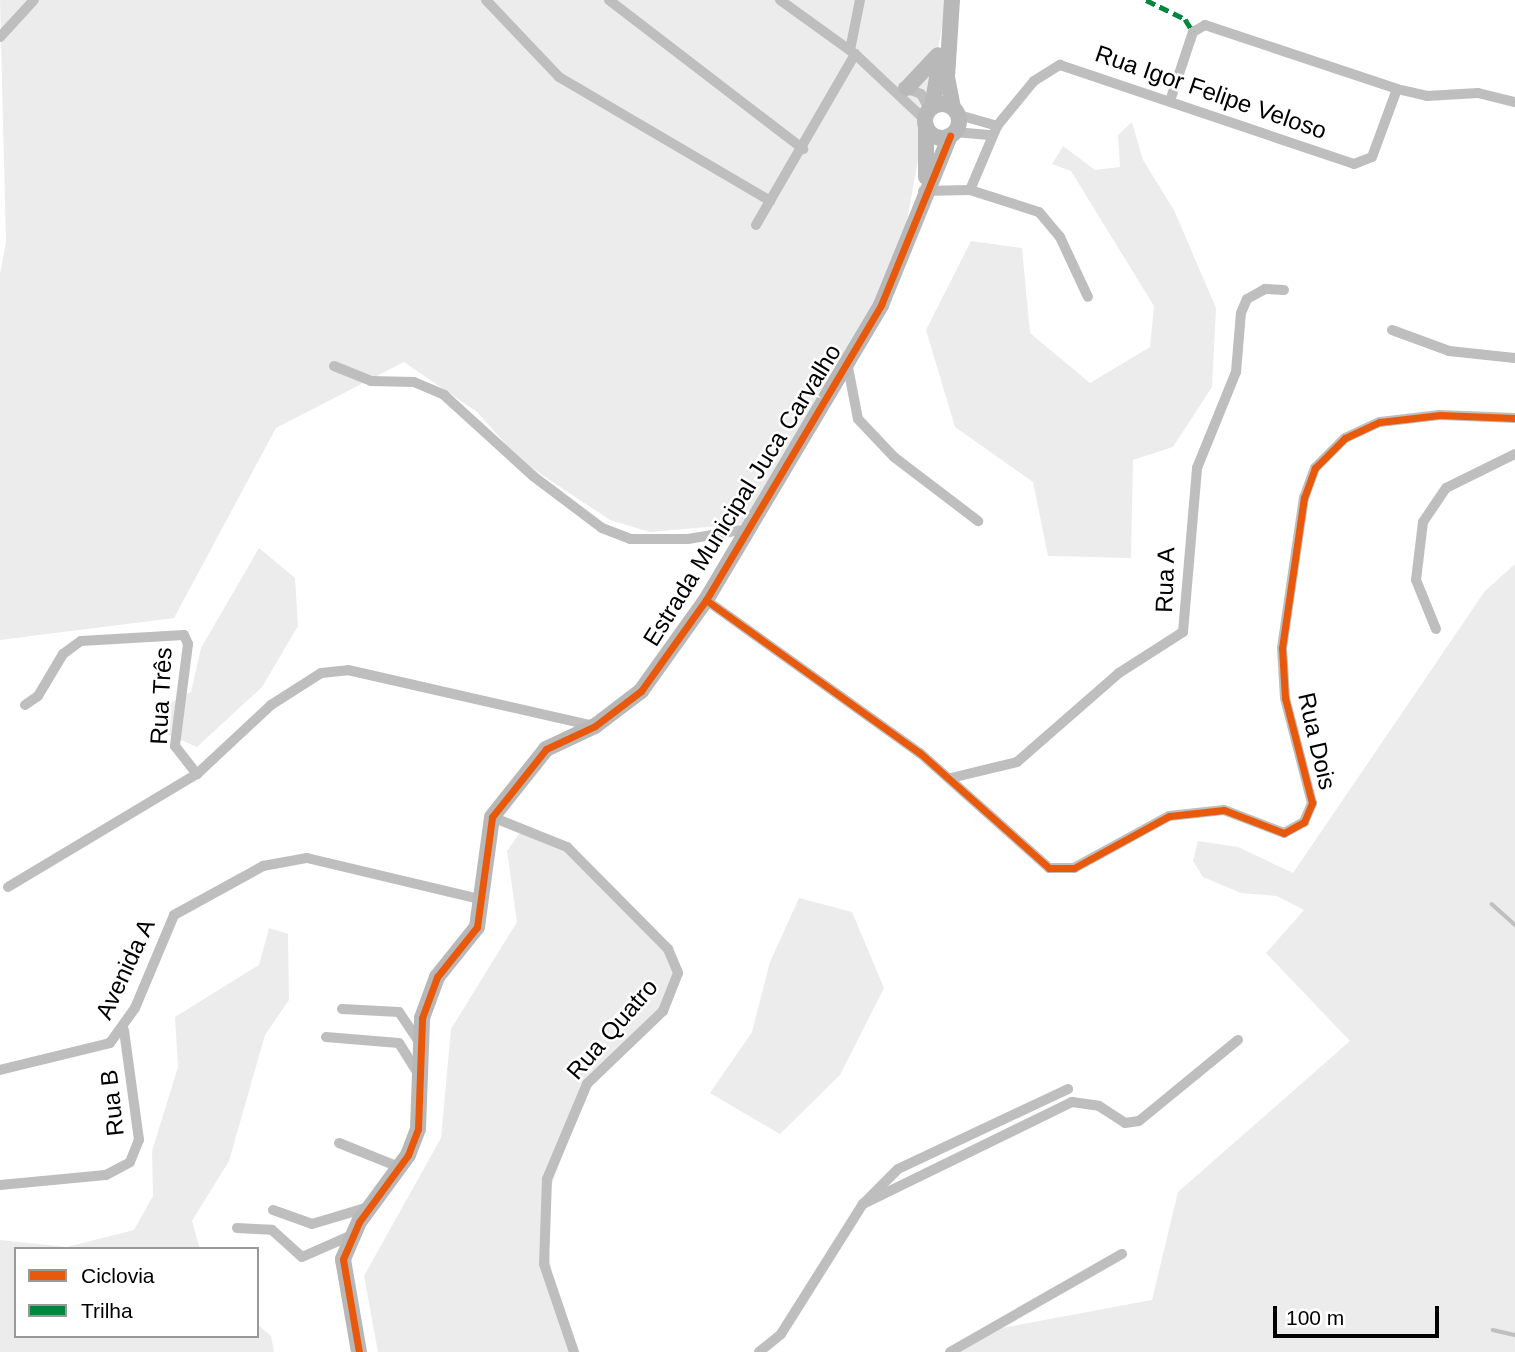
<!DOCTYPE html>
<meta charset="utf-8">
<style>
body{margin:0}
#map{position:relative;width:1515px;height:1352px;overflow:hidden;background:#fff;font-family:Arial,sans-serif}
div>[style]{position:absolute}
[style*='--x']{left:calc(var(--x)*1px);top:calc(var(--y)*1px);width:calc(var(--w)*1px);rotate:calc(var(--a)*1deg)}
.green>*{inset:0;background:#ececec}
.stream>*{height:3.5px;margin:-1.75px;padding:0 1.75px;transform-origin:1.75px;border-radius:1.75px;background:#bfbfbf}
.street>*{height:10px;margin:-5px;padding:0 5px;transform-origin:5px;border-radius:5px;background:#bebebe}
.secondary>*{height:16px;margin:-8px;padding:0 8px;transform-origin:8px;border-radius:8px;background:#b8b8b8}
.secondary>.ring{margin:-8px;padding:0;box-sizing:content-box;background:none;border:16px solid #b8b8b8;border-radius:50%}
.quiet>*{height:5px;margin-top:-2.5px;transform-origin:0;background:repeating-linear-gradient(90deg,#00873e 0 10px,transparent 0 15px)}
.cycleway>*{height:7px;margin:-3.5px;padding:0 3.5px;transform-origin:3.5px;border-radius:3.5px;background:#e8590c}
span{translate:-50% -50%;white-space:nowrap;text-align:center;line-height:1.15;-webkit-text-stroke:5px #fff;paint-order:stroke}
.street-label{font-size:24px;color:#000}
.legend{position:absolute;left:14px;top:1247px;width:245px;height:91px;box-sizing:border-box;background:#fff;border:2px solid #999;margin:0;padding:9px 12px;list-style:none;font-size:21px;color:#000}
.legend li{display:flex;align-items:center;gap:14px;height:35px}
.legend b{width:35px;border:2px solid #999}
.scale{position:absolute;left:1273px;top:1306px;width:166px;height:32px;box-sizing:border-box;border:4px solid #000;border-top:0;padding-left:9px;font-size:21px;line-height:24px;white-space:nowrap;color:#000;-webkit-text-stroke:5px #fff;paint-order:stroke}
</style>
<div id="map">
<div class="green">
<i style="clip-path:polygon(0 0,947px 0,903px 243px,877px 301px,742px 524px,650px 532px,610px 520px,521px 461px,477px 412px,404px 362px,276px 428px,174px 618px,0 640px,0 274px,6px 242px)"></i>
<i style="clip-path:polygon(1132px 122px,1143px 160px,1174px 210px,1216px 308px,1212px 387px,1173px 447px,1133px 460px,1131px 558px,1048px 556px,1033px 482px,955px 427px,926px 330px,971px 241px,1022px 248px,1030px 333px,1090px 383px,1150px 347px,1154px 306px,1071px 171px,1052px 164px,1063px 146px,1095px 170px,1120px 167px,1118px 135px)"></i>
<i style="clip-path:polygon(259px 548px,295px 578px,298px 626px,262px 687px,197px 747px,167px 734px,155px 711px,191px 692px,201px 648px)"></i>
<i style="clip-path:polygon(1515px 564px,1515px 1352px,954px 1352px,980px 1332px,1152px 1300px,1178px 1192px,1350px 1041px,1266px 953px,1304px 910px,1277px 896px,1241px 893px,1203px 877px,1193px 861px,1198px 841px,1238px 847px,1293px 873px,1485px 591px)"></i>
<i style="clip-path:polygon(524px 827px,567px 847px,668px 949px,678px 973px,654px 1022px,587px 1084px,544px 1207px,556px 1309px,577px 1352px,378px 1352px,364px 1276px,441px 1138px,451px 1029px,517px 922px,507px 851px)"></i>
<i style="clip-path:polygon(799px 898px,852px 912px,884px 988px,840px 1075px,780px 1134px,710px 1093px,752px 1032px,770px 962px)"></i>
<i style="clip-path:polygon(269px 928px,288px 934px,289px 1000px,265px 1035px,229px 1161px,192px 1221px,200px 1249px,16px 1249px,16px 1336px,257px 1336px,257px 1324px,271px 1336px,274px 1352px,0 1352px,0 1240px,67px 1247px,134px 1230px,153px 1196px,152px 1151px,178px 1067px,175px 1017px,259px 965px)"></i>
</div>
<div class="stream">
<i style="--x:1492;--y:904;--w:31;--a:42"></i>
<i style="--x:1493;--y:1330;--w:23;--a:13"></i>
</div>
<div class="street">
<i style="--x:486;--y:0;--w:106;--a:46.5"></i>
<i style="--x:559;--y:77;--w:245;--a:30.4"></i>
<i style="--x:609;--y:0;--w:245;--a:37.5"></i>
<i style="--x:780;--y:0;--w:92;--a:35.8"></i>
<i style="--x:855;--y:54;--w:98;--a:43.3"></i>
<i style="--x:0;--y:37;--w:50;--a:-47.4"></i>
<i style="--x:850;--y:50;--w:51;--a:-78.7"></i>
<i style="--x:903;--y:87;--w:19;--a:21"></i>
<i style="--x:921;--y:94;--w:17;--a:62"></i>
<i style="--x:1171;--y:98;--w:70;--a:-71.6"></i>
<i style="--x:1193;--y:32;--w:14;--a:-30"></i>
<i style="--x:1205;--y:25;--w:202;--a:18.4"></i>
<i style="--x:1397;--y:89;--w:31;--a:13"></i>
<i style="--x:1427;--y:96;--w:51;--a:-3.4"></i>
<i style="--x:1478;--y:93;--w:38;--a:14"></i>
<i style="--x:959;--y:115;--w:40;--a:16"></i>
<i style="--x:955;--y:132;--w:37;--a:5"></i>
<i style="--x:970;--y:190;--w:69;--a:-67.1"></i>
<i style="--x:997;--y:126;--w:58;--a:-50.6"></i>
<i style="--x:1034;--y:81;--w:31;--a:-32"></i>
<i style="--x:1060;--y:65;--w:310;--a:18.6"></i>
<i style="--x:1354;--y:164;--w:19;--a:-21"></i>
<i style="--x:1372;--y:157;--w:72;--a:-69.8"></i>
<i style="--x:923;--y:191;--w:47;--a:-1.2"></i>
<i style="--x:970;--y:190;--w:72;--a:17.7"></i>
<i style="--x:1039;--y:212;--w:33;--a:50"></i>
<i style="--x:1060;--y:237;--w:66;--a:65"></i>
<i style="--x:756;--y:225;--w:198;--a:-59.9"></i>
<i style="--x:1392;--y:330;--w:61;--a:20.2"></i>
<i style="--x:1449;--y:351;--w:66;--a:6.1"></i>
<i style="--x:847;--y:362;--w:58;--a:79.1"></i>
<i style="--x:858;--y:419;--w:52;--a:46.5"></i>
<i style="--x:894;--y:457;--w:106;--a:37.3"></i>
<i style="--x:334;--y:366;--w:40;--a:22"></i>
<i style="--x:371;--y:381;--w:43;--a:1.3"></i>
<i style="--x:414;--y:382;--w:33;--a:23"></i>
<i style="--x:444;--y:395;--w:120;--a:42.3"></i>
<i style="--x:533;--y:476;--w:86;--a:37"></i>
<i style="--x:602;--y:528;--w:30;--a:21"></i>
<i style="--x:630;--y:539;--w:58;--a:0"></i>
<i style="--x:688;--y:539;--w:61;--a:-9.5"></i>
<i style="--x:706;--y:600;--w:263;--a:35.6"></i>
<i style="--x:920;--y:753;--w:173;--a:41.7"></i>
<i style="--x:1049;--y:868;--w:25;--a:0"></i>
<i style="--x:1074;--y:868;--w:108;--a:-28.7"></i>
<i style="--x:1169;--y:816;--w:55;--a:-6.2"></i>
<i style="--x:1224;--y:810;--w:64;--a:21"></i>
<i style="--x:1284;--y:833;--w:23;--a:-29"></i>
<i style="--x:1304;--y:822;--w:21;--a:-67"></i>
<i style="--x:1312;--y:803;--w:108;--a:-104.4"></i>
<i style="--x:1285;--y:698;--w:50;--a:-93.4"></i>
<i style="--x:1282;--y:648;--w:152;--a:-81.7"></i>
<i style="--x:1304;--y:498;--w:32;--a:-70"></i>
<i style="--x:1315;--y:468;--w:42;--a:-45"></i>
<i style="--x:1345;--y:438;--w:38;--a:-25"></i>
<i style="--x:1380;--y:422;--w:60;--a:-6.7"></i>
<i style="--x:1440;--y:415;--w:75;--a:2.3"></i>
<i style="--x:1436;--y:629;--w:53;--a:-112.2"></i>
<i style="--x:1416;--y:580;--w:58;--a:-83.1"></i>
<i style="--x:1423;--y:522;--w:41;--a:-55.9"></i>
<i style="--x:1446;--y:488;--w:77;--a:-26.2"></i>
<i style="--x:25;--y:705;--w:16;--a:-35"></i>
<i style="--x:38;--y:696;--w:49;--a:-59.2"></i>
<i style="--x:63;--y:654;--w:22;--a:-36"></i>
<i style="--x:81;--y:641;--w:103;--a:-3.3"></i>
<i style="--x:184;--y:635;--w:10;--a:66"></i>
<i style="--x:188;--y:644;--w:103;--a:97.3"></i>
<i style="--x:175;--y:746;--w:36;--a:52"></i>
<i style="--x:951;--y:778;--w:68;--a:-13.6"></i>
<i style="--x:1017;--y:762;--w:135;--a:-41.1"></i>
<i style="--x:1119;--y:673;--w:76;--a:-32.6"></i>
<i style="--x:1183;--y:632;--w:165;--a:-85.1"></i>
<i style="--x:1197;--y:468;--w:104;--a:-67.9"></i>
<i style="--x:1236;--y:372;--w:59;--a:-85.2"></i>
<i style="--x:1241;--y:313;--w:15;--a:-67"></i>
<i style="--x:1247;--y:299;--w:21;--a:-29"></i>
<i style="--x:1265;--y:289;--w:19;--a:3"></i>
<i style="--x:492;--y:817;--w:81;--a:21.8"></i>
<i style="--x:567;--y:847;--w:144;--a:45.3"></i>
<i style="--x:668;--y:949;--w:26;--a:67"></i>
<i style="--x:678;--y:973;--w:41;--a:111.5"></i>
<i style="--x:663;--y:1011;--w:105;--a:136.2"></i>
<i style="--x:587;--y:1084;--w:103;--a:112.8"></i>
<i style="--x:547;--y:1179;--w:85;--a:92"></i>
<i style="--x:544;--y:1264;--w:93;--a:71.2"></i>
<i style="--x:8;--y:887;--w:220;--a:-30.9"></i>
<i style="--x:197;--y:774;--w:101;--a:-43"></i>
<i style="--x:271;--y:705;--w:59;--a:-32.6"></i>
<i style="--x:321;--y:673;--w:27;--a:-6"></i>
<i style="--x:348;--y:670;--w:253;--a:12.8"></i>
<i style="--x:342;--y:1009;--w:57;--a:3"></i>
<i style="--x:399;--y:1012;--w:36;--a:56"></i>
<i style="--x:326;--y:1037;--w:73;--a:4.7"></i>
<i style="--x:399;--y:1043;--w:39;--a:58"></i>
<i style="--x:0;--y:1070;--w:113;--a:-13.8"></i>
<i style="--x:110;--y:1043;--w:43;--a:-54.5"></i>
<i style="--x:135;--y:1008;--w:101;--a:-67.2"></i>
<i style="--x:174;--y:915;--w:102;--a:-28.8"></i>
<i style="--x:263;--y:866;--w:45;--a:-10.3"></i>
<i style="--x:307;--y:858;--w:181;--a:13.4"></i>
<i style="--x:339;--y:1143;--w:65;--a:21.8"></i>
<i style="--x:0;--y:1185;--w:106;--a:-5.4"></i>
<i style="--x:106;--y:1175;--w:27;--a:-28"></i>
<i style="--x:130;--y:1162;--w:24;--a:-68"></i>
<i style="--x:139;--y:1140;--w:111;--a:-97.8"></i>
<i style="--x:863;--y:1204;--w:49;--a:-45"></i>
<i style="--x:898;--y:1169;--w:188;--a:-25.2"></i>
<i style="--x:273;--y:1210;--w:41;--a:19.7"></i>
<i style="--x:312;--y:1224;--w:59;--a:-16.6"></i>
<i style="--x:237;--y:1228;--w:35;--a:3"></i>
<i style="--x:272;--y:1230;--w:40;--a:42"></i>
<i style="--x:302;--y:1257;--w:55;--a:-23.7"></i>
<i style="--x:759;--y:1352;--w:28;--a:-39"></i>
<i style="--x:781;--y:1334;--w:154;--a:-57.8"></i>
<i style="--x:863;--y:1204;--w:233;--a:-26"></i>
<i style="--x:1072;--y:1102;--w:27;--a:8"></i>
<i style="--x:1099;--y:1106;--w:31;--a:33"></i>
<i style="--x:1125;--y:1123;--w:14;--a:-8"></i>
<i style="--x:1139;--y:1121;--w:128;--a:-39.3"></i>
<i style="--x:950;--y:1352;--w:198;--a:-29.7"></i>
</div>
<div class="secondary">
<i style="--x:952;--y:0;--w:77;--a:93.7"></i>
<i style="--x:947;--y:77;--w:31;--a:79"></i>
<i style="--x:907;--y:88;--w:45;--a:-46.8"></i>
<i class="ring" style="left:925px;top:104px;width:18px;height:18px"></i>
<i style="--x:932;--y:107;--w:48;--a:-80.3"></i>
<i style="--x:926;--y:127;--w:50;--a:90"></i>
<i style="--x:359;--y:1352;--w:94;--a:-99.8"></i>
<i style="--x:343;--y:1259;--w:40;--a:-66.6"></i>
<i style="--x:359;--y:1222;--w:83;--a:-53.8"></i>
<i style="--x:408;--y:1155;--w:28;--a:-69"></i>
<i style="--x:418;--y:1129;--w:111;--a:-87.9"></i>
<i style="--x:422;--y:1018;--w:44;--a:-69.9"></i>
<i style="--x:437;--y:977;--w:64;--a:-51.3"></i>
<i style="--x:477;--y:927;--w:111;--a:-82.2"></i>
<i style="--x:492;--y:817;--w:87;--a:-51.5"></i>
<i style="--x:546;--y:749;--w:54;--a:-25.1"></i>
<i style="--x:595;--y:726;--w:58;--a:-37.3"></i>
<i style="--x:641;--y:691;--w:112;--a:-54.5"></i>
<i style="--x:706;--y:600;--w:343;--a:-59.3"></i>
<i style="--x:881;--y:305;--w:183;--a:-67.8"></i>
</div>
<div class="quiet">
<i style="--x:1146;--y:0;--w:43;--a:26"></i>
<i style="--x:1185;--y:19;--w:15;--a:58"></i>
</div>
<div class="cycleway">
<i style="--x:706;--y:600;--w:263;--a:35.6"></i>
<i style="--x:920;--y:753;--w:173;--a:41.7"></i>
<i style="--x:1049;--y:868;--w:25;--a:0"></i>
<i style="--x:1074;--y:868;--w:108;--a:-28.7"></i>
<i style="--x:1169;--y:816;--w:55;--a:-6.2"></i>
<i style="--x:1224;--y:810;--w:64;--a:21"></i>
<i style="--x:1284;--y:833;--w:23;--a:-29"></i>
<i style="--x:1304;--y:822;--w:21;--a:-67"></i>
<i style="--x:1312;--y:803;--w:108;--a:-104.4"></i>
<i style="--x:1285;--y:698;--w:50;--a:-93.4"></i>
<i style="--x:1282;--y:648;--w:152;--a:-81.7"></i>
<i style="--x:1304;--y:498;--w:32;--a:-70"></i>
<i style="--x:1315;--y:468;--w:42;--a:-45"></i>
<i style="--x:1345;--y:438;--w:38;--a:-25"></i>
<i style="--x:1380;--y:422;--w:60;--a:-6.7"></i>
<i style="--x:1440;--y:415;--w:75;--a:2.3"></i>
<i style="--x:359;--y:1352;--w:94;--a:-99.8"></i>
<i style="--x:343;--y:1259;--w:40;--a:-66.6"></i>
<i style="--x:359;--y:1222;--w:83;--a:-53.8"></i>
<i style="--x:408;--y:1155;--w:28;--a:-69"></i>
<i style="--x:418;--y:1129;--w:111;--a:-87.9"></i>
<i style="--x:422;--y:1018;--w:44;--a:-69.9"></i>
<i style="--x:437;--y:977;--w:64;--a:-51.3"></i>
<i style="--x:477;--y:927;--w:111;--a:-82.2"></i>
<i style="--x:492;--y:817;--w:87;--a:-51.5"></i>
<i style="--x:546;--y:749;--w:54;--a:-25.1"></i>
<i style="--x:595;--y:726;--w:58;--a:-37.3"></i>
<i style="--x:641;--y:691;--w:112;--a:-54.5"></i>
<i style="--x:706;--y:600;--w:343;--a:-59.3"></i>
<i style="--x:881;--y:305;--w:183;--a:-67.8"></i>
</div>
<div class="street-label">
<span style="left:1211px;top:92px;rotate:19deg">Rua Igor Felipe Veloso</span>
<span style="left:742px;top:495px;rotate:-58deg">Estrada Municipal Juca Carvalho</span>
<span style="left:1165px;top:580px;rotate:-88deg">Rua A</span>
<span style="left:161px;top:696px;rotate:-87deg">Rua Três</span>
<span style="left:1317px;top:741px;rotate:77deg">Rua Dois</span>
<span style="left:125px;top:969px;rotate:-65deg">Avenida A</span>
<span style="left:612px;top:1029px;rotate:-49deg">Rua Quatro</span>
<span style="left:112px;top:1103px;rotate:-96deg">Rua B</span>
</div>
<ul class="legend">
<li><b style="height:9px;background:#e8590c"></b>Ciclovia</li>
<li><b style="height:9px;background:#00873e"></b>Trilha</li>
</ul>
<div class="scale">100 m</div>
</div>
